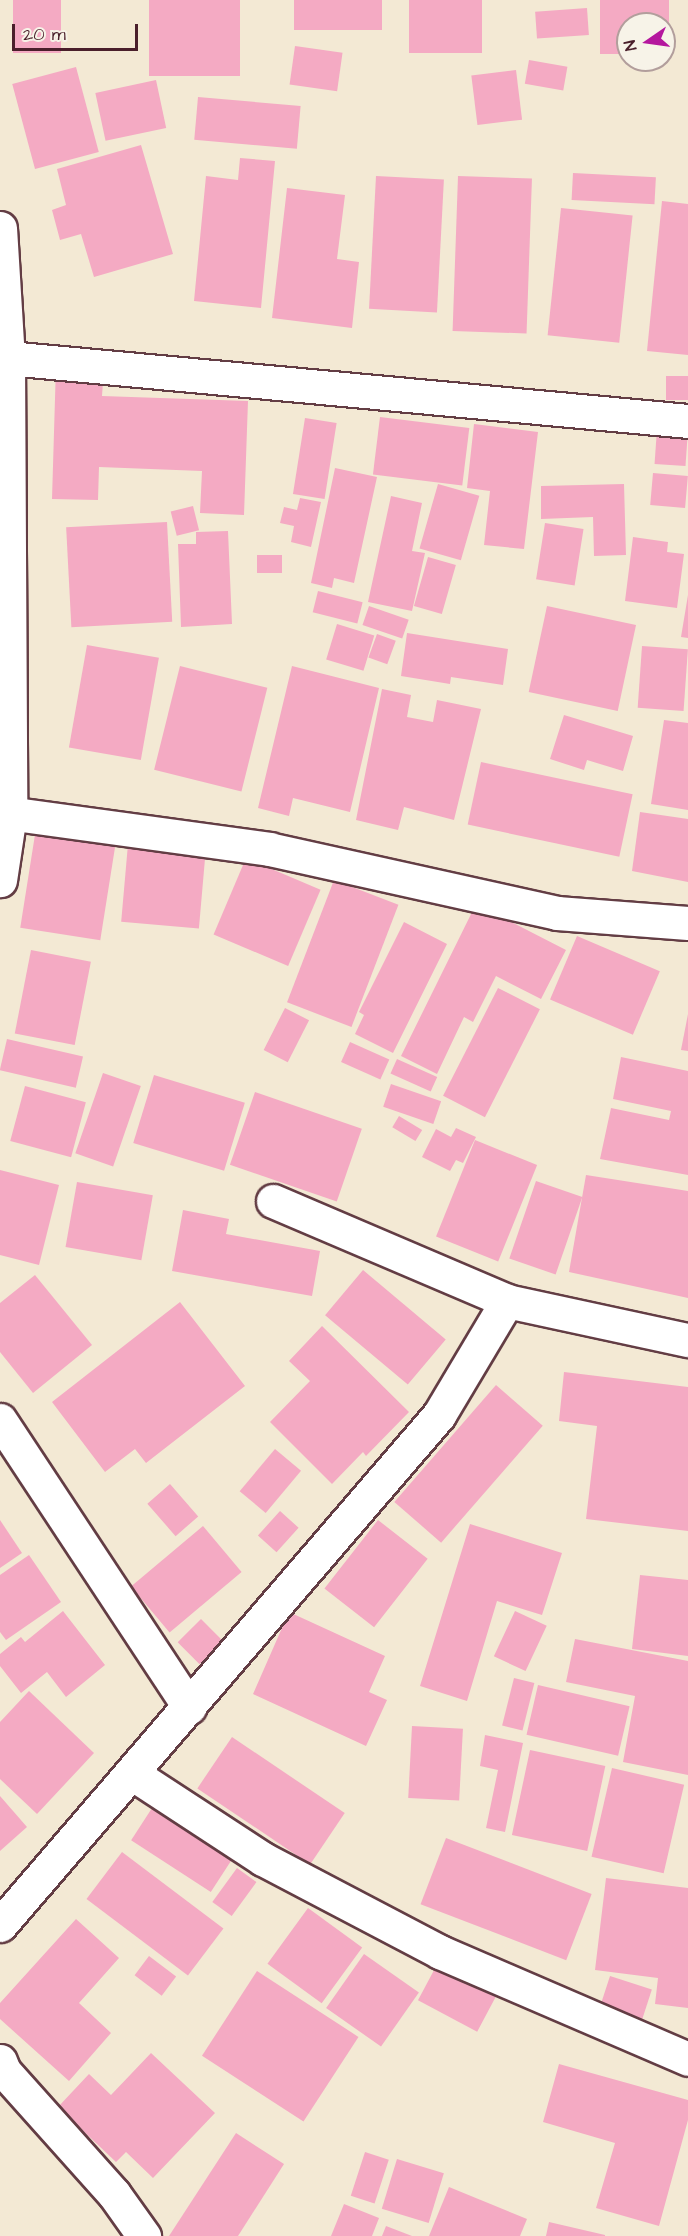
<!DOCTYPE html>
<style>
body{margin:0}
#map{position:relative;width:688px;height:2236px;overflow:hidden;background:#f3e9d4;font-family:"Architects Daughter",sans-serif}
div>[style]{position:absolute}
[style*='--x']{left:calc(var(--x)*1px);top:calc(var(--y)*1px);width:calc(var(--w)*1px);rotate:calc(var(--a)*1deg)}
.building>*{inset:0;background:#f4aac3;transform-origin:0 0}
.roads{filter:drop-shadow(2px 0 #633d44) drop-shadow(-2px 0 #633d44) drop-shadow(0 2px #633d44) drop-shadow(0 -2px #633d44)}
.street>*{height:33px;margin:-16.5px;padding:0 16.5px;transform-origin:16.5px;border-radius:16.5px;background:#fff}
span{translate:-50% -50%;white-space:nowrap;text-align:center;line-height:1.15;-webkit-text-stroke:4.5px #f7f3e8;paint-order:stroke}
.north{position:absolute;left:616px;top:12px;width:60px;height:60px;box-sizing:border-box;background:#f7f3e8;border:2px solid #b29e9c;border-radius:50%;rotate:257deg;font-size:16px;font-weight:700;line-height:24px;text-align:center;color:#4a1f2b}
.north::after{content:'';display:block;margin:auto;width:21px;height:27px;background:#b5179e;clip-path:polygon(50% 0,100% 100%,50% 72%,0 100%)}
.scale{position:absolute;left:12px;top:24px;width:126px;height:27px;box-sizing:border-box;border:3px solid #4a1f2b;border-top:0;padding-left:8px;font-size:18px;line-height:21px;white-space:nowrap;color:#4a1f2b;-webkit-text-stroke:4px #f7f3e8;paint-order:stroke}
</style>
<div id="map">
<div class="building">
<i style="left:13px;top:0;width:48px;height:53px"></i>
<i style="left:149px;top:0;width:91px;height:76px"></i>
<i style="left:294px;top:0;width:88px;height:30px"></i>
<i style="left:409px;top:0;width:73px;height:53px"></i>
<i style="clip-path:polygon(600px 0,669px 0,669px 53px,664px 53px,664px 24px,628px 24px,628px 54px,600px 54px)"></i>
<i style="left:587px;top:8px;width:27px;height:52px;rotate:86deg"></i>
<i style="left:295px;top:46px;width:48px;height:39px;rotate:8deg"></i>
<i style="left:529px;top:60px;width:39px;height:24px;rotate:10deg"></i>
<i style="left:76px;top:67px;width:88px;height:66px;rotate:75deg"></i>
<i style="left:516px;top:70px;width:50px;height:45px;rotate:83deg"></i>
<i style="left:156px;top:80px;width:49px;height:62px;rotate:78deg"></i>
<i style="left:198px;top:97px;width:103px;height:43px;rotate:5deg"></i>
<i style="clip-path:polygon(141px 145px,173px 254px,94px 277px,81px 234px,60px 240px,52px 210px,66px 205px,57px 169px)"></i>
<i style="clip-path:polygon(240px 158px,275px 161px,261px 308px,194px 301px,206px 176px,238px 180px)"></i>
<i style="left:573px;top:173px;width:83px;height:27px;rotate:3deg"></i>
<i style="left:376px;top:176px;width:68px;height:133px;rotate:3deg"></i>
<i style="left:458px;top:176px;width:74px;height:155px;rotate:2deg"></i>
<i style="clip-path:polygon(287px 188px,345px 195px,337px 259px,359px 262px,352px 328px,272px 318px)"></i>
<i style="clip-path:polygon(662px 201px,688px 204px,688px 355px,647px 351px)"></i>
<i style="left:561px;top:208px;width:72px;height:128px;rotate:6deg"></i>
<i style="clip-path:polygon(56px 365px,104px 367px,102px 396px,248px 401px,244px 515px,200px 513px,202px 471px,99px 467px,98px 500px,52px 499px)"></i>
<i style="left:688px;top:376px;width:24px;height:22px;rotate:90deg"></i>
<i style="left:380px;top:417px;width:90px;height:58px;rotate:7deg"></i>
<i style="left:305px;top:418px;width:32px;height:77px;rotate:9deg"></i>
<i style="clip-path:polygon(474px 424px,538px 432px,524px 549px,484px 545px,490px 491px,467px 488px)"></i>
<i style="left:657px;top:429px;width:31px;height:35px;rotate:4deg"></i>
<i style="clip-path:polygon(335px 468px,377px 477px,354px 583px,334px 578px,332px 588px,311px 583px)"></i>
<i style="left:653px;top:473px;width:35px;height:32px;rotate:5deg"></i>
<i style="left:438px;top:484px;width:43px;height:67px;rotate:16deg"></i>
<i style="clip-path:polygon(624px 484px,626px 555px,594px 556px,593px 517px,541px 519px,541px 486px)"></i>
<i style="clip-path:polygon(391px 496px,422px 503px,412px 551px,425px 553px,412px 611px,368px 602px)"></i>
<i style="clip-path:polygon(300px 498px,321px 502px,311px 547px,291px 542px,294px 526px,280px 523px,284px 507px,297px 510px)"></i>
<i style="left:193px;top:506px;width:25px;height:23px;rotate:76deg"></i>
<i style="left:167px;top:522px;width:100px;height:101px;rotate:87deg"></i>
<i style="left:545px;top:523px;width:39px;height:57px;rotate:9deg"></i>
<i style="clip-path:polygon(228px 531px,232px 624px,181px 627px,178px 544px,196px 544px,196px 532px)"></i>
<i style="clip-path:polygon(633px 537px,668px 542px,667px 552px,684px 554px,677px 608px,625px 601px)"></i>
<i style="left:257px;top:555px;width:25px;height:18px"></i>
<i style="left:428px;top:557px;width:29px;height:51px;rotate:16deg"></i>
<i style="left:318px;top:591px;width:46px;height:22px;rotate:14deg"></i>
<i style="clip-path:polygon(688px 595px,688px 638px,681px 637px)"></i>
<i style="left:369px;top:606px;width:42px;height:20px;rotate:19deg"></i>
<i style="left:547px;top:606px;width:91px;height:88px;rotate:12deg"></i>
<i style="left:337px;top:624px;width:39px;height:37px;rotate:17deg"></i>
<i style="clip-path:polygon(407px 633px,508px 649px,503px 685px,451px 677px,450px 684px,401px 676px)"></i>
<i style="left:377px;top:634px;width:20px;height:25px;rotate:20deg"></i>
<i style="left:87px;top:645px;width:73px;height:104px;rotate:10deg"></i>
<i style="left:642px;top:646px;width:46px;height:62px;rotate:4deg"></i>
<i style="left:180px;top:666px;width:90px;height:107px;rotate:14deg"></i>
<i style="clip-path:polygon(292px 666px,379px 688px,350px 812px,293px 798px,289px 816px,258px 808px)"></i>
<i style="clip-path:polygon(382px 689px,411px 695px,407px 717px,433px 722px,437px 700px,481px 709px,454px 820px,404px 807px,398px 830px,356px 820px)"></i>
<i style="clip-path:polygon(564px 715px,633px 736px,623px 771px,587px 760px,584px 770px,550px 759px)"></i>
<i style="clip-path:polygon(664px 720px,688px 723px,688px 810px,651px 804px)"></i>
<i style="left:481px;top:762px;width:155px;height:64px;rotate:12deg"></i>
<i style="clip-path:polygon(640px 812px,688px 819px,688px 882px,632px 871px)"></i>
<i style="left:37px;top:822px;width:81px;height:107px;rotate:9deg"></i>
<i style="left:128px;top:844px;width:78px;height:78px;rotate:5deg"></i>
<i style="left:246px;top:858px;width:81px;height:83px;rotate:23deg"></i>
<i style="left:334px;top:880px;width:69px;height:131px;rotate:21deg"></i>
<i style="clip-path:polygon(476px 904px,566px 950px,541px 999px,496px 976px,473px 1022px,464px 1017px,437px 1074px,401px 1056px)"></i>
<i style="clip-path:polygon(404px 922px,447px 944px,393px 1053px,355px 1034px,364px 1015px,359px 1012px)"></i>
<i style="left:577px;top:936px;width:90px;height:69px;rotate:23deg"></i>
<i style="left:31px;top:950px;width:61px;height:85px;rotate:11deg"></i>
<i style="left:498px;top:988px;width:47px;height:121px;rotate:27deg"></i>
<i style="left:285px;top:1008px;width:27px;height:47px;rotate:27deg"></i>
<i style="clip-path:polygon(688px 1014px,688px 1051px,681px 1050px)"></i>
<i style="left:7px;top:1039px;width:78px;height:32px;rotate:13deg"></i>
<i style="left:350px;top:1042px;width:43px;height:22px;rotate:24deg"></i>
<i style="clip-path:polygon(621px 1057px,688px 1071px,688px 1175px,600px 1159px,611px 1108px,669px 1120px,671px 1111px,613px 1099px)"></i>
<i style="left:397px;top:1059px;width:44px;height:16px;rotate:24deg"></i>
<i style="left:103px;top:1073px;width:40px;height:85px;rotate:19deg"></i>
<i style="left:154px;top:1075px;width:95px;height:71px;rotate:17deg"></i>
<i style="left:391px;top:1084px;width:53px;height:24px;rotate:19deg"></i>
<i style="left:25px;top:1086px;width:63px;height:57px;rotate:15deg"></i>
<i style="left:255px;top:1092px;width:113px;height:77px;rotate:19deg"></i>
<i style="left:399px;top:1116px;width:27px;height:13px;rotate:31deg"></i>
<i style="clip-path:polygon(456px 1128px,476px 1137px,463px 1163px,456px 1160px,450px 1171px,422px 1157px,436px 1129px,451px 1137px)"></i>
<i style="left:475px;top:1140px;width:67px;height:104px;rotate:22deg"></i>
<i style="clip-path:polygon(0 1170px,59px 1185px,39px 1265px,0 1255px)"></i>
<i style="clip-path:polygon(586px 1175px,688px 1191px,688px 1298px,569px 1272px)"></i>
<i style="left:536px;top:1181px;width:49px;height:82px;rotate:19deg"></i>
<i style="left:77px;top:1182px;width:77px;height:66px;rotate:10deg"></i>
<i style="clip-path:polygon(183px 1210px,229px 1219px,226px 1234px,320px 1251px,312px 1296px,172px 1271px)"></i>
<i style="left:363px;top:1270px;width:108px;height:59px;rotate:40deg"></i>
<i style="clip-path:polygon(35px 1275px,92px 1345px,33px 1393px,0 1352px,0 1303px)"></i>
<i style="clip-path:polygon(180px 1302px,245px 1386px,146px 1463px,135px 1449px,105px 1472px,52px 1402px)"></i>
<i style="clip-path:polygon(322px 1326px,409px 1412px,366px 1456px,363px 1452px,332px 1484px,270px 1422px,310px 1381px,289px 1361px)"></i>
<i style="clip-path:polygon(564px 1372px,688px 1387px,688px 1531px,586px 1519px,597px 1426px,559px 1421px)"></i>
<i style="left:496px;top:1385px;width:62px;height:155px;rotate:41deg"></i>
<i style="left:275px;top:1449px;width:34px;height:55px;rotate:40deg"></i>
<i style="left:170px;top:1484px;width:43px;height:30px;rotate:49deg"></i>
<i style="left:280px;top:1511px;width:25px;height:33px;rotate:42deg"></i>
<i style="clip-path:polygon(0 1520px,22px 1553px,0 1568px)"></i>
<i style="left:378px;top:1520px;width:63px;height:87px;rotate:38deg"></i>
<i style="clip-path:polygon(470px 1524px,562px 1553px,542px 1615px,497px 1601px,467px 1701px,420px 1686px)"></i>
<i style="left:203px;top:1526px;width:60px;height:94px;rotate:50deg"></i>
<i style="clip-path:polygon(29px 1555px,61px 1602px,6px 1640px,0 1632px,0 1575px)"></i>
<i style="clip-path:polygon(640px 1575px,688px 1580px,688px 1656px,632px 1649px)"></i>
<i style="clip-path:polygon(63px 1611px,105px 1665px,66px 1697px,47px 1672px,21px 1693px,0 1666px,0 1654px,21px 1637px,25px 1642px)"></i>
<i style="left:515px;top:1611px;width:35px;height:50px;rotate:25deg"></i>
<i style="clip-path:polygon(289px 1612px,385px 1656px,369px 1692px,387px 1700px,366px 1746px,253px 1694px)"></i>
<i style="left:201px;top:1619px;width:31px;height:33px;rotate:45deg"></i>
<i style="clip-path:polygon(575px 1639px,688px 1661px,688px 1775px,623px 1762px,635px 1696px,566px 1682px)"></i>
<i style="left:514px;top:1678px;width:21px;height:49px;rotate:14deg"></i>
<i style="left:538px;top:1685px;width:94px;height:51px;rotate:13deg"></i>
<i style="clip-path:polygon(29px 1691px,94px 1753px,37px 1814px,0 1779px,0 1722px)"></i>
<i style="left:412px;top:1726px;width:51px;height:72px;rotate:3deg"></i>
<i style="clip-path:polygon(485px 1735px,523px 1743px,505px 1832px,486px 1828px,498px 1770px,480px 1766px)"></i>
<i style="left:232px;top:1737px;width:136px;height:62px;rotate:34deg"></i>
<i style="left:530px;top:1750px;width:77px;height:87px;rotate:12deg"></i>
<i style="left:612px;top:1768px;width:74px;height:91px;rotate:13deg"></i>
<i style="clip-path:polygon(0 1796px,27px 1827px,0 1851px)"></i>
<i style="left:154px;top:1805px;width:95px;height:42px;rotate:33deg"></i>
<i style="left:446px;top:1838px;width:156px;height:71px;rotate:21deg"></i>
<i style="left:122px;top:1852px;width:127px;height:59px;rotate:37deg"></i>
<i style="left:237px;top:1868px;width:24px;height:42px;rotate:36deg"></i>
<i style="clip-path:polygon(606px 1878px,688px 1888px,688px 2008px,655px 2004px,658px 1978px,595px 1970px)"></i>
<i style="left:308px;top:1908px;width:67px;height:69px;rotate:36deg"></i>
<i style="clip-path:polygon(76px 1919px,119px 1958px,79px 2003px,111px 2033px,69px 2081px,0 2019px,0 2003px)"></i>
<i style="left:364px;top:1954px;width:67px;height:66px;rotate:35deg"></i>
<i style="left:149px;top:1956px;width:34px;height:24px;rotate:37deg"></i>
<i style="left:441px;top:1957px;width:67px;height:49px;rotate:28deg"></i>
<i style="left:257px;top:1971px;width:121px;height:101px;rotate:33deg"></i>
<i style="left:610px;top:1976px;width:44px;height:35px;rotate:18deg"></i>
<i style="clip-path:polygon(151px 2053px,215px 2113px,153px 2178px,126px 2152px,116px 2162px,58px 2107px,89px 2074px,111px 2095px)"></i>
<i style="clip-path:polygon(559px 2064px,688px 2100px,688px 2120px,659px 2226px,596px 2208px,615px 2143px,543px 2122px)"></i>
<i style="clip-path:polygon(236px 2133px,284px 2164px,238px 2236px,169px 2236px)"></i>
<i style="left:365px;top:2152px;width:25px;height:46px;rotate:18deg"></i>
<i style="left:397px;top:2159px;width:49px;height:52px;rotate:17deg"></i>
<i style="clip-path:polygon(449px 2187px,527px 2219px,520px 2236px,429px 2236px)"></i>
<i style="clip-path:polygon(344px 2204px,379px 2218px,372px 2236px,331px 2236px)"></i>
<i style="clip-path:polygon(549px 2222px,605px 2235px,605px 2236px,546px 2236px)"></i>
<i style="clip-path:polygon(386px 2226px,412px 2236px,382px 2236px)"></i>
</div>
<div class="roads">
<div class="street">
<i style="--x:0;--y:228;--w:130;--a:86.5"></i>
<i style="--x:8;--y:358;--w:456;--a:89.7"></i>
<i style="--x:10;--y:814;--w:67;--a:98.6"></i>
<i style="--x:8;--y:358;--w:683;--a:5.29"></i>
<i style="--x:0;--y:812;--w:272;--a:7.8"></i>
<i style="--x:269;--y:849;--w:295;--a:12.5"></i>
<i style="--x:557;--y:913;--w:131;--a:4.4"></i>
<i style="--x:273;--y:1201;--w:254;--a:23.1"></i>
<i style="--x:0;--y:1420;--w:344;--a:56.6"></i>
<i style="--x:133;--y:1774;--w:155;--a:33.2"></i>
<i style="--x:263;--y:1859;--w:200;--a:27.7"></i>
<i style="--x:440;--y:1952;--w:270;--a:23.3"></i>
<i style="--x:0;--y:1925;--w:673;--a:-49.28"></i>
<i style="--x:439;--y:1415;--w:133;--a:-59.2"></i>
<i style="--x:507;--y:1301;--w:185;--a:12.2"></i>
<i style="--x:0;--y:2061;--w:11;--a:68"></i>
<i style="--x:4;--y:2071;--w:165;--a:48.2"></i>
<i style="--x:114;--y:2194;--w:52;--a:54.5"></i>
</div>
</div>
<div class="north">N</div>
<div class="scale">20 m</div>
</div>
